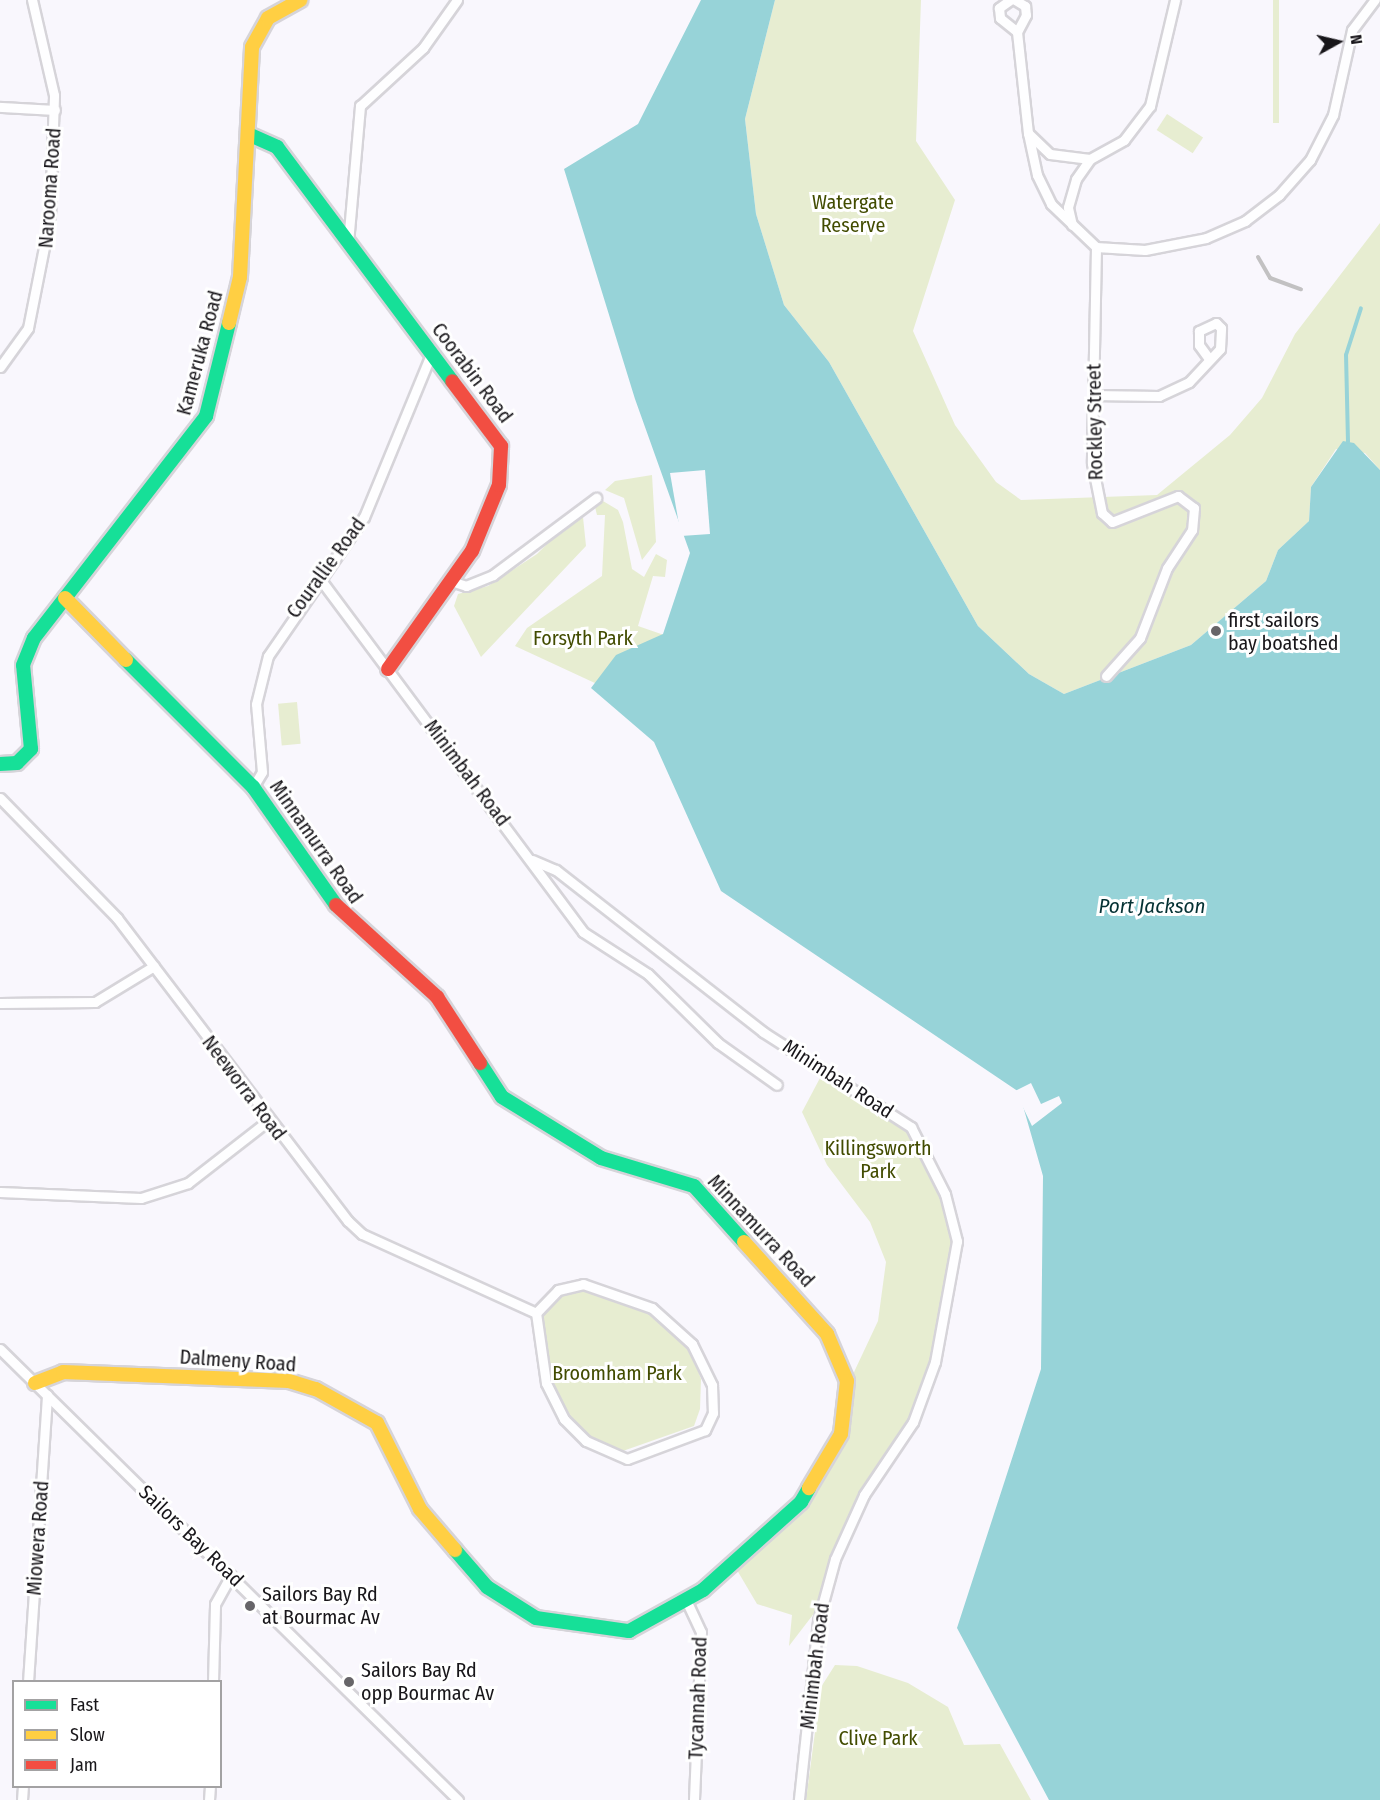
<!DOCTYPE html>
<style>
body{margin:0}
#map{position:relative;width:1380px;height:1800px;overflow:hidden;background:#f9f7fd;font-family:"Fira Sans Condensed",sans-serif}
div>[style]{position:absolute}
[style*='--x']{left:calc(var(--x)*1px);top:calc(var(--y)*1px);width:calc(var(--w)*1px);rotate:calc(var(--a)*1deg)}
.green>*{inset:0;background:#e7edd1;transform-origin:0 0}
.water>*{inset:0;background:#97d3d8}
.pier>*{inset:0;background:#f9f7fd}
.stream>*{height:4px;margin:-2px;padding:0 2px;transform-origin:2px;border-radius:2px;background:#97d3d8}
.roads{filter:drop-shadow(2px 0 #d6d4d9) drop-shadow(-2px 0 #d6d4d9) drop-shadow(0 2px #d6d4d9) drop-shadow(0 -2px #d6d4d9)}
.street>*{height:9px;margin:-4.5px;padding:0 4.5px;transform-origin:4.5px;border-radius:4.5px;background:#fefeff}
.fast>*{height:14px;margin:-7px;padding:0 7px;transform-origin:7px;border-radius:7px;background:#16e098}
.slow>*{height:14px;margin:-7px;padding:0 7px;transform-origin:7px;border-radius:7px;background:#ffcf43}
.jam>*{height:14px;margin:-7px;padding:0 7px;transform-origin:7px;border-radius:7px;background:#f24e42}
.rail>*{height:4px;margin:-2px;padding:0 2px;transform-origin:2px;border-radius:2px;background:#c2c1c2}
.dots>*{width:16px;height:16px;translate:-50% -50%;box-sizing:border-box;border:3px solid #fff;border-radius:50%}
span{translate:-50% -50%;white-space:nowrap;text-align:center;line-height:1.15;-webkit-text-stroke:6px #fff;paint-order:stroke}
.street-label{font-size:20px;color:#18161a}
.park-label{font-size:20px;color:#424c01}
.poi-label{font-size:20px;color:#18161a}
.left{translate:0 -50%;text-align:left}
.water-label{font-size:21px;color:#043133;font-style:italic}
.legend{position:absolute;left:12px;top:1680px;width:210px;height:108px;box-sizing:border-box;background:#fff;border:2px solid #a3a2a3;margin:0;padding:8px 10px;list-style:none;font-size:18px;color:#18161a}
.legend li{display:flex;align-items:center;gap:12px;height:30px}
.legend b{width:30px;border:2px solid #a3a2a3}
.north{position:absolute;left:1308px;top:12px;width:60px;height:60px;-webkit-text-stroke:4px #fff;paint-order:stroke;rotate:82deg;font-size:16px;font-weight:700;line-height:24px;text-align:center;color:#18161a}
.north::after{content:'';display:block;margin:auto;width:21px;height:27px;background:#18161a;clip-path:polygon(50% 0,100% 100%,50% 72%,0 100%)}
</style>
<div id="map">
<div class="green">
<i style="clip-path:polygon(775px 0,921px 0,916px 141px,955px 200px,913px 331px,955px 425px,996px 482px,1021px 500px,1157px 495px,1230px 435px,1262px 398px,1295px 334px,1380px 223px,1380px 470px,1365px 453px,1336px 449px,1311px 487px,1309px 521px,1278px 550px,1266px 581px,1191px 645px,1064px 694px,1029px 674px,978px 626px,829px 362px,784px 305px,756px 214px,745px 119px)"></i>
<i style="left:1273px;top:0;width:6px;height:123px"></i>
<i style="left:1167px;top:114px;width:43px;height:19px;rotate:33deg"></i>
<i style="clip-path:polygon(652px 475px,656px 542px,642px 560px,624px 498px,605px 490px,615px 481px)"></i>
<i style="clip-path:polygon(603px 501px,618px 510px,623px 522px,632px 569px,644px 577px,656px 554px,667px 560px,665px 577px,653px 576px,638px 626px,664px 635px,597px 684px,515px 646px,527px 628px,602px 576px,605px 515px,597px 515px,595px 507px)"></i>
<i style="clip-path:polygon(577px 514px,583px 517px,586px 546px,481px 657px,454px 606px,458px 594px,488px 586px,537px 554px)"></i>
<i style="left:297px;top:702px;width:42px;height:19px;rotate:85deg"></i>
<i style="clip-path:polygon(820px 1078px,858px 1092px,911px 1127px,945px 1194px,957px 1241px,935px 1362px,913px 1422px,866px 1483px,822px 1603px,789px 1646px,792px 1615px,757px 1604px,734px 1565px,810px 1488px,835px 1450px,847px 1387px,878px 1321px,886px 1262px,870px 1222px,827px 1165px,802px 1112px)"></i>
<i style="clip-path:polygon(581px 1287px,625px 1295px,666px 1322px,690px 1349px,701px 1379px,700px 1409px,694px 1426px,620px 1452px,569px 1425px,549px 1397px,541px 1353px,542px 1315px,558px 1297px)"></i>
<i style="clip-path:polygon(835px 1665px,857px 1666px,908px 1683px,948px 1707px,964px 1745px,1000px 1744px,1031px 1800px,806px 1800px,821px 1687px)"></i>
</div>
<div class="water">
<i style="clip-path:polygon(701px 0,775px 0,745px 119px,756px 214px,784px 305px,829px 362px,978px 626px,1029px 674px,1064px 694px,1191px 645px,1266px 581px,1278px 550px,1309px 521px,1311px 487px,1343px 441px,1354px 443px,1380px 470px,1380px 1800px,1049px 1800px,957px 1628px,1041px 1369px,1043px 1176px,1019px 1092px,721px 891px,654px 742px,591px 688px,616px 655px,663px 634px,690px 553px,635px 399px,564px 169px,638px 124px)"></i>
</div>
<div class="pier">
<i style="clip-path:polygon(705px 470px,710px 534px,681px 536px,670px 473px)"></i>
<i style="clip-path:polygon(1031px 1083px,1041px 1104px,1059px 1096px,1062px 1103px,1032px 1126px,1015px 1091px)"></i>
</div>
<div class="stream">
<i style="--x:1348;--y:442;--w:87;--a:-91.3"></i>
<i style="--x:1346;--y:355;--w:49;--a:-72.3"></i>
</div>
<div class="roads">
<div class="street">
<i style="--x:1010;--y:0;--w:14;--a:144"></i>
<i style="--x:999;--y:8;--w:10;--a:84"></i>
<i style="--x:1000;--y:18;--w:22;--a:39"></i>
<i style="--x:1015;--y:0;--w:12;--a:31"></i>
<i style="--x:1025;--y:6;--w:9;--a:84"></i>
<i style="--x:1026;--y:15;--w:19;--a:118"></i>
<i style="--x:1017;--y:32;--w:102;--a:83.8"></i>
<i style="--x:1028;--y:133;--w:30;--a:44"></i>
<i style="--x:1050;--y:154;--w:40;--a:7.1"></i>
<i style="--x:0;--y:107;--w:55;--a:3.1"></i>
<i style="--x:1028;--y:133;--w:43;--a:77.9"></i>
<i style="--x:1037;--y:175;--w:32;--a:64"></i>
<i style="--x:1051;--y:204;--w:62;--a:43.7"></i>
<i style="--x:1096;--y:247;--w:49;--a:3.5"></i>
<i style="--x:1145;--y:250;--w:62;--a:-11.1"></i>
<i style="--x:1206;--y:238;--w:43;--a:-23.6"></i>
<i style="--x:1245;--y:221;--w:43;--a:-37.4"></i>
<i style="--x:1279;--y:195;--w:47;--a:-48.5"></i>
<i style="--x:1310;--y:160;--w:51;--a:-62.9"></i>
<i style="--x:1333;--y:115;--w:87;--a:-77.4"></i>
<i style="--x:1352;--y:30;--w:38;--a:-53"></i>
<i style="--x:1072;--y:225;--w:18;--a:-103"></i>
<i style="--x:1068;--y:207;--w:29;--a:-74"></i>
<i style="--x:1076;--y:179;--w:24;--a:-55"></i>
<i style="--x:1090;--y:159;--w:39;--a:-29"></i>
<i style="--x:1124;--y:140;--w:43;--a:-52.6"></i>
<i style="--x:1150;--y:106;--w:109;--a:-76.7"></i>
<i style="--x:348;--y:243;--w:138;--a:-85"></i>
<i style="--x:360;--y:106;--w:86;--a:-42.6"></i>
<i style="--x:423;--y:48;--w:59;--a:-54.7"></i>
<i style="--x:1096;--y:247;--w:216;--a:91.1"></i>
<i style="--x:1092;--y:463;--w:51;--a:78.7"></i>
<i style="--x:1102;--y:513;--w:13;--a:42"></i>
<i style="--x:1112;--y:522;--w:71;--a:-21.5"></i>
<i style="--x:1178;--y:496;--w:20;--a:37"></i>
<i style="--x:1194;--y:508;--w:22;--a:95"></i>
<i style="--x:1192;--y:530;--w:45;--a:123.3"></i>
<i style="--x:1167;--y:568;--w:75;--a:111.1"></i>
<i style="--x:1140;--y:638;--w:51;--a:131.8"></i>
<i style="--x:0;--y:367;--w:48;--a:-54.3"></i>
<i style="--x:28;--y:328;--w:113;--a:-78.8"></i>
<i style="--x:50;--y:217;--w:122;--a:-88.1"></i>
<i style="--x:54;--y:95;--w:98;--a:-103"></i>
<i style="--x:1093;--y:395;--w:66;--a:0.9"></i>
<i style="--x:1159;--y:396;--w:33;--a:-25"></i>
<i style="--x:1189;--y:382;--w:45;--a:-46.8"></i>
<i style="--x:1220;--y:349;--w:21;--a:-87"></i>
<i style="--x:1221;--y:328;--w:7;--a:-135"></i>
<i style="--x:1216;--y:323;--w:19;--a:155"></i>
<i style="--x:1199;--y:331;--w:14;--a:90"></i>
<i style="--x:1199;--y:345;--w:17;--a:54"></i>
<i style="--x:320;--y:579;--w:440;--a:53.3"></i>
<i style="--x:583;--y:932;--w:77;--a:32.9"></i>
<i style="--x:648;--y:974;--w:98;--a:44.6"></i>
<i style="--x:718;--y:1043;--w:72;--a:35.4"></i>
<i style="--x:454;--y:582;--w:13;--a:18"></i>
<i style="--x:466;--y:586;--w:29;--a:-22"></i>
<i style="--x:493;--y:575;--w:129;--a:-36.8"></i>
<i style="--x:253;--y:787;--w:17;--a:-59"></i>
<i style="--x:262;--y:772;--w:68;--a:-95"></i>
<i style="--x:256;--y:704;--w:49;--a:-76"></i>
<i style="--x:268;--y:656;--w:169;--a:-55.4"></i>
<i style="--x:364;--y:517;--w:178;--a:-67.6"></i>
<i style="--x:0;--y:798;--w:168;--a:45.7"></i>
<i style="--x:117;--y:918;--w:381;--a:52.7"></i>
<i style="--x:348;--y:1221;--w:19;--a:43"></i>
<i style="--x:362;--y:1234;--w:191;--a:24.4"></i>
<i style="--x:532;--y:860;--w:26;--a:23"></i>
<i style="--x:556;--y:870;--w:263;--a:38"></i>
<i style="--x:763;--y:1032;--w:176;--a:32.7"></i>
<i style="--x:911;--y:1127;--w:75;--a:63.1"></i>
<i style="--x:945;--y:1194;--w:49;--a:75.7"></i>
<i style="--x:957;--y:1241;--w:123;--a:100.3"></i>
<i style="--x:935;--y:1362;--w:64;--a:110.1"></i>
<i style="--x:913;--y:1422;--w:88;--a:123.9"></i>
<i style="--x:864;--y:1495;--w:70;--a:114.4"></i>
<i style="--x:835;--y:1559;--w:64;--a:105.3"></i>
<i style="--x:818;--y:1621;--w:180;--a:96.1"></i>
<i style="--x:0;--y:1003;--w:95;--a:-0.6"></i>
<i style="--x:95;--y:1002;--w:69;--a:-31.4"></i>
<i style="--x:0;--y:1192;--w:141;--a:2.4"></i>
<i style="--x:141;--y:1198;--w:49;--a:-17.7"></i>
<i style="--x:188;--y:1183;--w:103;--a:-37.9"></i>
<i style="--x:583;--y:1284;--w:73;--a:19.2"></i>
<i style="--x:652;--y:1308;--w:54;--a:42"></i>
<i style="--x:692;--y:1344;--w:46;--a:64"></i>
<i style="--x:712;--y:1385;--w:28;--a:88"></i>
<i style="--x:713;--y:1413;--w:19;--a:115"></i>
<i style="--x:705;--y:1430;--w:83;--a:159.6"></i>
<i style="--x:627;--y:1459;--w:45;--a:-156.3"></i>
<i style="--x:586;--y:1441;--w:31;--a:-135"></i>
<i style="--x:564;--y:1419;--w:40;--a:-116.6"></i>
<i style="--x:546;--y:1383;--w:71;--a:-98.1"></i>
<i style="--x:536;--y:1313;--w:32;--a:-46"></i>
<i style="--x:558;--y:1290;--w:26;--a:-13"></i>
<i style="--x:0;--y:1349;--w:643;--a:44.56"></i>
<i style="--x:686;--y:1600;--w:35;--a:65"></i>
<i style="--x:701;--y:1632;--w:168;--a:92.4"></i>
<i style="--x:28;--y:1682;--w:288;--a:-86.2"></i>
<i style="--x:213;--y:1682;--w:78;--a:-88.5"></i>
<i style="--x:215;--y:1604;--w:33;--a:-61"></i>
<i style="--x:22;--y:1800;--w:14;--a:-86"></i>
<i style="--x:209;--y:1800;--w:14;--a:-86"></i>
</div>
<div class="fast">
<i style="--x:248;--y:134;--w:32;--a:24"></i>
<i style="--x:277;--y:147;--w:292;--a:53.2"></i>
<i style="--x:126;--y:660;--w:180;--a:45"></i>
<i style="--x:253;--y:787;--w:144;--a:54.9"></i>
<i style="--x:0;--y:764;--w:17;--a:-3"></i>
<i style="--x:17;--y:763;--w:20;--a:-45"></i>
<i style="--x:31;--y:749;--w:84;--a:-95.4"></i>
<i style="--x:23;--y:665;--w:29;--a:-68"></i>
<i style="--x:34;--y:638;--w:281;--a:-52.2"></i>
<i style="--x:206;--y:416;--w:96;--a:-76.1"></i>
<i style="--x:480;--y:1063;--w:40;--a:57.1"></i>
<i style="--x:502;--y:1097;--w:116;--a:31.6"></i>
<i style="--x:601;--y:1158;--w:97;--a:16.8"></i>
<i style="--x:694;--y:1186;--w:75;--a:48.2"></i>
<i style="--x:455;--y:1550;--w:49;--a:49.1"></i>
<i style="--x:487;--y:1587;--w:58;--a:32.3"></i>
<i style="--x:536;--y:1618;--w:94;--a:8"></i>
<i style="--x:629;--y:1631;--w:85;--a:-29"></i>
<i style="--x:703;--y:1590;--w:132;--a:-41.9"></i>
<i style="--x:801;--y:1502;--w:16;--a:-60"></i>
</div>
<div class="slow">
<i style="--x:229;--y:323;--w:47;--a:-76.6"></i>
<i style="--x:240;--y:277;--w:230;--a:-87"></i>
<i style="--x:252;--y:47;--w:33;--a:-61"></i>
<i style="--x:268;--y:18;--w:37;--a:-29"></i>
<i style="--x:65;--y:598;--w:87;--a:45.5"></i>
<i style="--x:744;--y:1242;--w:124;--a:47.9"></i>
<i style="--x:827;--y:1334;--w:51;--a:66.9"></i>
<i style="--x:847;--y:1381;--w:53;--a:96.5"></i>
<i style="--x:841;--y:1434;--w:63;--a:120.7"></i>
<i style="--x:35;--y:1383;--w:30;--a:-21"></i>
<i style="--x:63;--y:1372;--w:226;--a:2.3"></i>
<i style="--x:289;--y:1381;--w:28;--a:17"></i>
<i style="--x:316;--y:1389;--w:70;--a:29.1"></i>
<i style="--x:377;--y:1423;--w:96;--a:63.4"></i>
<i style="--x:420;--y:1509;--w:54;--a:49.5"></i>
</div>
<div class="jam">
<i style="--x:388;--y:669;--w:145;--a:-54.6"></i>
<i style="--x:472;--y:551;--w:71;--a:-67.8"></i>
<i style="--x:499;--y:485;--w:39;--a:-87"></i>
<i style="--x:501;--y:446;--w:81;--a:-127"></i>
<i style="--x:336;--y:905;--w:137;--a:42.3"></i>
<i style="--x:437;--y:997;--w:79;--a:56.9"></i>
</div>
</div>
<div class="rail">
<i style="--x:1258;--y:257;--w:24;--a:60"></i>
<i style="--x:1270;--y:278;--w:33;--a:20"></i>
</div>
<div class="dots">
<i style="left:1216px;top:631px;background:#676569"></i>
<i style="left:250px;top:1606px;background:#676569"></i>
<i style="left:349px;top:1682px;background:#676569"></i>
</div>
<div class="street-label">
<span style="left:50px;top:188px;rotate:-86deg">Narooma Road</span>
<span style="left:200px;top:353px;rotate:-75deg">Kameruka Road</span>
<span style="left:472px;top:373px;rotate:53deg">Coorabin Road</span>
<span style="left:1095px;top:422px;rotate:-91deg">Rockley Street</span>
<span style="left:326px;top:568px;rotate:-54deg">Courallie Road</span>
<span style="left:467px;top:773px;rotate:53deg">Minimbah Road</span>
<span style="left:316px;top:842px;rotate:55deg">Minnamurra Road</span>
<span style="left:838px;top:1079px;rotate:33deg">Minimbah Road</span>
<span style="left:244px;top:1088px;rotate:53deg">Neeworra Road</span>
<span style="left:761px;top:1231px;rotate:47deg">Minnamurra Road</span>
<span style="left:238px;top:1361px;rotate:4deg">Dalmeny Road</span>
<span style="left:191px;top:1536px;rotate:44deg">Sailors Bay Road</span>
<span style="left:38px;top:1538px;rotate:-86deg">Miowera Road</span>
<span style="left:815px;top:1666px;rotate:-83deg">Minimbah Road</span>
<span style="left:698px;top:1698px;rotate:-88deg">Tycannah Road</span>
</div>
<div class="park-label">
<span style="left:853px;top:214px">Watergate<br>Reserve</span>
<span style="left:583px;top:638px">Forsyth Park</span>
<span style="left:878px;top:1160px">Killingsworth<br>Park</span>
<span style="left:617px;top:1373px">Broomham Park</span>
<span style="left:878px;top:1738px">Clive Park</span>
</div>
<div class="poi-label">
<span class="left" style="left:1228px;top:632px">first sailors<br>bay boatshed</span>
<span class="left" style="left:262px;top:1606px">Sailors Bay Rd<br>at Bourmac Av</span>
<span class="left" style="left:361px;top:1682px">Sailors Bay Rd<br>opp Bourmac Av</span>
</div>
<div class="water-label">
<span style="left:1152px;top:906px">Port Jackson</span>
</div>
<ul class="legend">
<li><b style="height:8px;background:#16e098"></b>Fast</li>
<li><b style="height:8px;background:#ffcf43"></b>Slow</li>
<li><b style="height:8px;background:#f24e42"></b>Jam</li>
</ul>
<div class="north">N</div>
</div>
